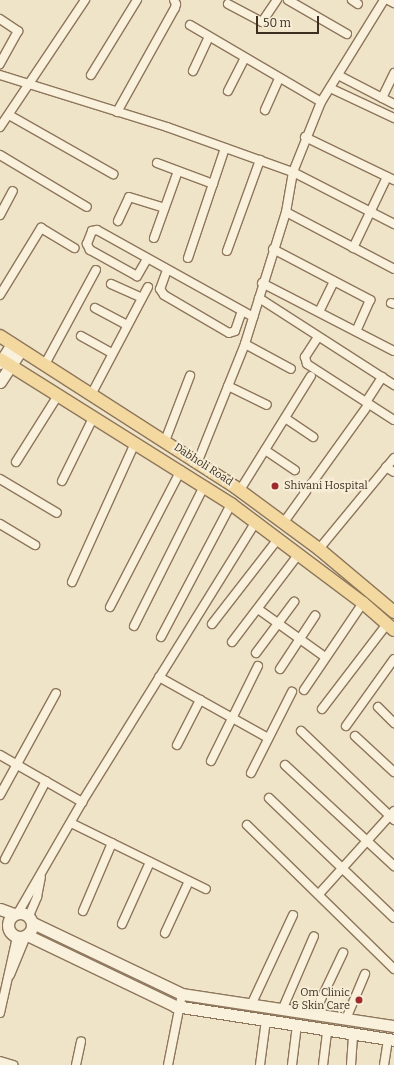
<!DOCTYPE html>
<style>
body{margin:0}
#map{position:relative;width:394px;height:1065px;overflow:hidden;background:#f0e4c8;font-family:Bitter,serif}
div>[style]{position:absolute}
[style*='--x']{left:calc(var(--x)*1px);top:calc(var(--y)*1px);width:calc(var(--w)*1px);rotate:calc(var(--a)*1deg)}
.roads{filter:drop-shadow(1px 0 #8d765c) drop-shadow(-1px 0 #8d765c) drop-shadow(0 1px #8d765c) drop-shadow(0 -1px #8d765c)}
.street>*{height:8px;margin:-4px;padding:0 4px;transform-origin:4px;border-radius:4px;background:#faf1dc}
.secondary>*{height:11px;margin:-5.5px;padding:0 5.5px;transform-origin:5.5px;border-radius:5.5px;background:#faf1dc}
.secondary>.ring{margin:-5.5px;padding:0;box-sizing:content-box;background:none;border:11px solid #faf1dc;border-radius:50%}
.primary>*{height:12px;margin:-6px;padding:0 6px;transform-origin:6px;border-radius:6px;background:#f3d9a0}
.dots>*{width:11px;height:11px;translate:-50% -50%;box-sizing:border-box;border:2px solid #f7eed8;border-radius:50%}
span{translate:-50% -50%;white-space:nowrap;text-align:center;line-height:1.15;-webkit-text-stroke:3.5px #f7eed8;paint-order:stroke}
.street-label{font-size:11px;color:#3d2e20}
.poi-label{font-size:11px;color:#3d2e20}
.left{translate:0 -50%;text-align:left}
.right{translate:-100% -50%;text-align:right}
.scale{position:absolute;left:256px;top:16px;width:63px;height:18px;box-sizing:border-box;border:2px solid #3d2e20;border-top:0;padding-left:5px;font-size:12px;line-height:14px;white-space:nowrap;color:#3d2e20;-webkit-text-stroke:3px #f7eed8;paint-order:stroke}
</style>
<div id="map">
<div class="roads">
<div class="street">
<i style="--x:288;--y:0;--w:68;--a:30"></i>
<i style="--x:352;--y:0;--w:7;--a:34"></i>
<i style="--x:384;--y:0;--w:120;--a:121.7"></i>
<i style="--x:321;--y:102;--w:75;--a:111.8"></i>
<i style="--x:293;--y:172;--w:114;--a:27.2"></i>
<i style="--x:388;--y:0;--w:7;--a:27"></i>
<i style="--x:228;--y:4;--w:38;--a:28"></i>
<i style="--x:262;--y:22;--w:27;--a:-56"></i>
<i style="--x:0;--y:19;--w:22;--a:34"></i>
<i style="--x:18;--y:31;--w:38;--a:119"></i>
<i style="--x:190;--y:25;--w:152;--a:30.4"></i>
<i style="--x:193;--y:71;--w:38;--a:-65"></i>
<i style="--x:0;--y:75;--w:175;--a:17.3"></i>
<i style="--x:167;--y:127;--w:134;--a:19.7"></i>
<i style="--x:293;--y:172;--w:41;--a:99.9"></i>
<i style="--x:286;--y:212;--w:138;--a:107.3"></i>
<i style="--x:245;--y:344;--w:126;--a:111.9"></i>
<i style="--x:91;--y:75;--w:88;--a:-58.5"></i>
<i style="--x:338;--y:75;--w:63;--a:27.4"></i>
<i style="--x:330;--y:88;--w:71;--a:25.1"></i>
<i style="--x:228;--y:91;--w:37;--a:-63"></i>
<i style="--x:382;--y:98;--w:28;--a:-64"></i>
<i style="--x:265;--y:110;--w:35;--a:-66"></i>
<i style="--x:117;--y:112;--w:119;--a:-60.9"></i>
<i style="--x:175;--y:8;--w:4;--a:-76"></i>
<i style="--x:176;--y:4;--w:4;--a:-117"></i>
<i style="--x:9;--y:115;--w:120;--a:29.6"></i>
<i style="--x:0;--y:127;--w:153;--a:-56.2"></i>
<i style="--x:305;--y:137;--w:99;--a:25.8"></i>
<i style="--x:0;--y:155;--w:101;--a:30.9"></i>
<i style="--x:157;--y:163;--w:60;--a:20.6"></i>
<i style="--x:286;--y:212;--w:122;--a:27.8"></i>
<i style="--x:0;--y:215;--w:27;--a:-62"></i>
<i style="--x:118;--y:221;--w:26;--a:-65"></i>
<i style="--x:129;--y:197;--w:37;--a:17"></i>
<i style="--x:154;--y:238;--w:71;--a:-70.3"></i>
<i style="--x:353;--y:248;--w:79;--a:-64.4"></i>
<i style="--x:273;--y:249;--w:110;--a:27.7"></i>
<i style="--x:370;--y:300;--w:34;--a:114"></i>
<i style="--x:227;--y:251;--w:97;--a:-70.1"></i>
<i style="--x:188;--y:258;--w:116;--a:-71.4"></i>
<i style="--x:147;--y:259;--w:20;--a:120"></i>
<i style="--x:137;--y:276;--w:54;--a:-151"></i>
<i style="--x:90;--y:250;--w:7;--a:-117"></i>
<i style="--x:87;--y:244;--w:14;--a:-69"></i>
<i style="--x:92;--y:231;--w:5;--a:-11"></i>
<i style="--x:97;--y:230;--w:179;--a:29.1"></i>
<i style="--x:167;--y:270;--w:20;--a:110"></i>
<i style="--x:160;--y:289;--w:7;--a:56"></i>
<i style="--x:164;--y:295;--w:75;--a:30.3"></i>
<i style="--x:229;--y:333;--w:6;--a:-18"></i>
<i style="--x:235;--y:331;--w:21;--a:-71"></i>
<i style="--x:262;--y:283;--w:148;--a:27.3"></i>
<i style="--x:111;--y:284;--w:34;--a:24"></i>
<i style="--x:0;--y:295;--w:79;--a:-58.5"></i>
<i style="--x:41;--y:228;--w:39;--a:31"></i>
<i style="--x:259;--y:298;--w:161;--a:32.8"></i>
<i style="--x:391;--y:303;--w:3;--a:18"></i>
<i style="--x:95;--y:308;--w:36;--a:28"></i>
<i style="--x:319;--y:312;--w:34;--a:-64"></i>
<i style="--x:81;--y:336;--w:35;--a:29"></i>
<i style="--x:318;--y:337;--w:24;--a:123"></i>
<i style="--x:305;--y:357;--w:7;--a:74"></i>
<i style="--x:307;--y:364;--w:103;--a:32.8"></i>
<i style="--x:245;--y:344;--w:52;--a:28.5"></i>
<i style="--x:44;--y:366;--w:109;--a:-61.6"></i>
<i style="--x:228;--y:386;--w:43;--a:26"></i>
<i style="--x:91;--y:395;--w:122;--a:-62.2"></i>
<i style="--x:366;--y:402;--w:30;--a:-57"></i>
<i style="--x:285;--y:418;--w:34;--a:34"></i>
<i style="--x:165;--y:441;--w:70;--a:-69"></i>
<i style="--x:265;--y:450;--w:36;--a:34"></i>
<i style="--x:16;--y:462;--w:77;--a:-57.8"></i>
<i style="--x:386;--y:467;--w:9;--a:32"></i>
<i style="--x:0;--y:479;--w:66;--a:30.8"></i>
<i style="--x:62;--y:481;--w:70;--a:-63.8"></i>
<i style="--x:240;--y:490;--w:134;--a:-58.1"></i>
<i style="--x:284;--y:522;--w:140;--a:-54.3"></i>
<i style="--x:0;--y:524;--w:41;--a:31"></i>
<i style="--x:319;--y:549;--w:118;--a:-50.5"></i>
<i style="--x:72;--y:582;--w:153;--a:-65.6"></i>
<i style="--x:110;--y:607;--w:154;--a:-62.6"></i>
<i style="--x:258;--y:609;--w:82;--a:35.6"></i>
<i style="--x:212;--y:624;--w:108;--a:-52.2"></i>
<i style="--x:134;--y:626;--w:157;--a:-63.4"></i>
<i style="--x:161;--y:637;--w:150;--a:-62.2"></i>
<i style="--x:232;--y:642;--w:109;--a:-52.8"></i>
<i style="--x:256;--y:653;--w:64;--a:-53.3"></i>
<i style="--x:280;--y:669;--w:64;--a:-56.6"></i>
<i style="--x:159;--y:677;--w:125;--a:29.2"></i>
<i style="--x:304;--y:690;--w:105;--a:-55.9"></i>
<i style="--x:378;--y:707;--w:23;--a:45"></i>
<i style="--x:322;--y:709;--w:107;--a:-52.6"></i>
<i style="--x:346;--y:726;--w:82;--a:-54.4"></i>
<i style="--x:301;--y:731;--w:129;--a:43.7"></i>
<i style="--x:355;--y:736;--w:53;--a:42.7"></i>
<i style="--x:177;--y:745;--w:51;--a:-62.9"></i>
<i style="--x:0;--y:755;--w:95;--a:29.8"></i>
<i style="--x:211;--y:761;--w:106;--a:-63.7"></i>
<i style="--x:285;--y:765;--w:149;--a:42.8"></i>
<i style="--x:251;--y:773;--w:91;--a:-63.2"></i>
<i style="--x:0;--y:795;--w:116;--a:-61.2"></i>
<i style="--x:269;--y:798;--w:173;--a:43.8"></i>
<i style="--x:71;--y:823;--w:150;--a:26.1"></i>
<i style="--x:247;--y:825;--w:206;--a:44.4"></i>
<i style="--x:5;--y:859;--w:88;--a:-62.3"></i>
<i style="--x:319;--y:894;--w:112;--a:-47.9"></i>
<i style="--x:83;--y:911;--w:74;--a:-66.9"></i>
<i style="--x:18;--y:913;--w:128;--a:-60"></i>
<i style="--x:82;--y:802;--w:331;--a:-58.2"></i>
<i style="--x:29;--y:916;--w:21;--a:-67"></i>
<i style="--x:37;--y:897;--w:20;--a:-79"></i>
<i style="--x:122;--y:924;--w:68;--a:-65.7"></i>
<i style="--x:165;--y:933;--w:57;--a:-65.2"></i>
<i style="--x:10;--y:975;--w:42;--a:-67.7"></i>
<i style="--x:252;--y:1003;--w:97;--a:-65"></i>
<i style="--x:283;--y:1008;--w:78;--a:-66.7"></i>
<i style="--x:0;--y:1013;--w:78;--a:-77.4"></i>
<i style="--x:314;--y:1014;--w:68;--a:-64.6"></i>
<i style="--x:346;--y:1019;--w:49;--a:-67.1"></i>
<i style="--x:0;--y:1061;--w:14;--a:17"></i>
<i style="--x:76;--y:1065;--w:24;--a:-78"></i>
<i style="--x:168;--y:1065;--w:72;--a:-78.8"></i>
<i style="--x:260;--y:1065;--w:45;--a:-82.4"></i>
<i style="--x:292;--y:1065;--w:40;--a:-82.9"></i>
<i style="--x:323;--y:1065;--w:35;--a:-83"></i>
<i style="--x:351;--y:1065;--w:31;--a:-86"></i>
<i style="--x:384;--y:1065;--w:25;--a:-81"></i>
</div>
<div class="secondary">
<i style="--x:0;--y:363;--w:22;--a:-58"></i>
<i style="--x:0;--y:382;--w:38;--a:-57"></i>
<i style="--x:0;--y:909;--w:15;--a:20"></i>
<i class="ring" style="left:8px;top:913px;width:13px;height:13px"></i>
<i style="--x:33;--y:923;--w:165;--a:25.5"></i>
<i style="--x:182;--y:994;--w:214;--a:8.6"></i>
<i style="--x:27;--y:935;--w:164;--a:25.6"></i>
<i style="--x:175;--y:1006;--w:222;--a:8.8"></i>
</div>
<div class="primary">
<i style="--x:0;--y:336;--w:279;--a:32.7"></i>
<i style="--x:235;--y:487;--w:104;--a:36.4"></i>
<i style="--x:319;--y:549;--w:98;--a:40"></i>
<i style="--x:0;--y:359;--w:273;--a:32.1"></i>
<i style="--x:231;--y:504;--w:165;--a:36.9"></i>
<i style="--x:363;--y:603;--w:41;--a:41.1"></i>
</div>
</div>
<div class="dots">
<i style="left:275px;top:486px;background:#9e2a2b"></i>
<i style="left:359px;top:1000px;background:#9e2a2b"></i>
</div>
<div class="street-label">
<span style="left:203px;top:465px;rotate:33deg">Dabholi Road</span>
</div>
<div class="poi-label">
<span class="left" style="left:284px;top:486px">Shivani Hospital</span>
<span class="right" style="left:350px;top:1000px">Om Clinic<br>&amp; Skin Care</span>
</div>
<div class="scale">50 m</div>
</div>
